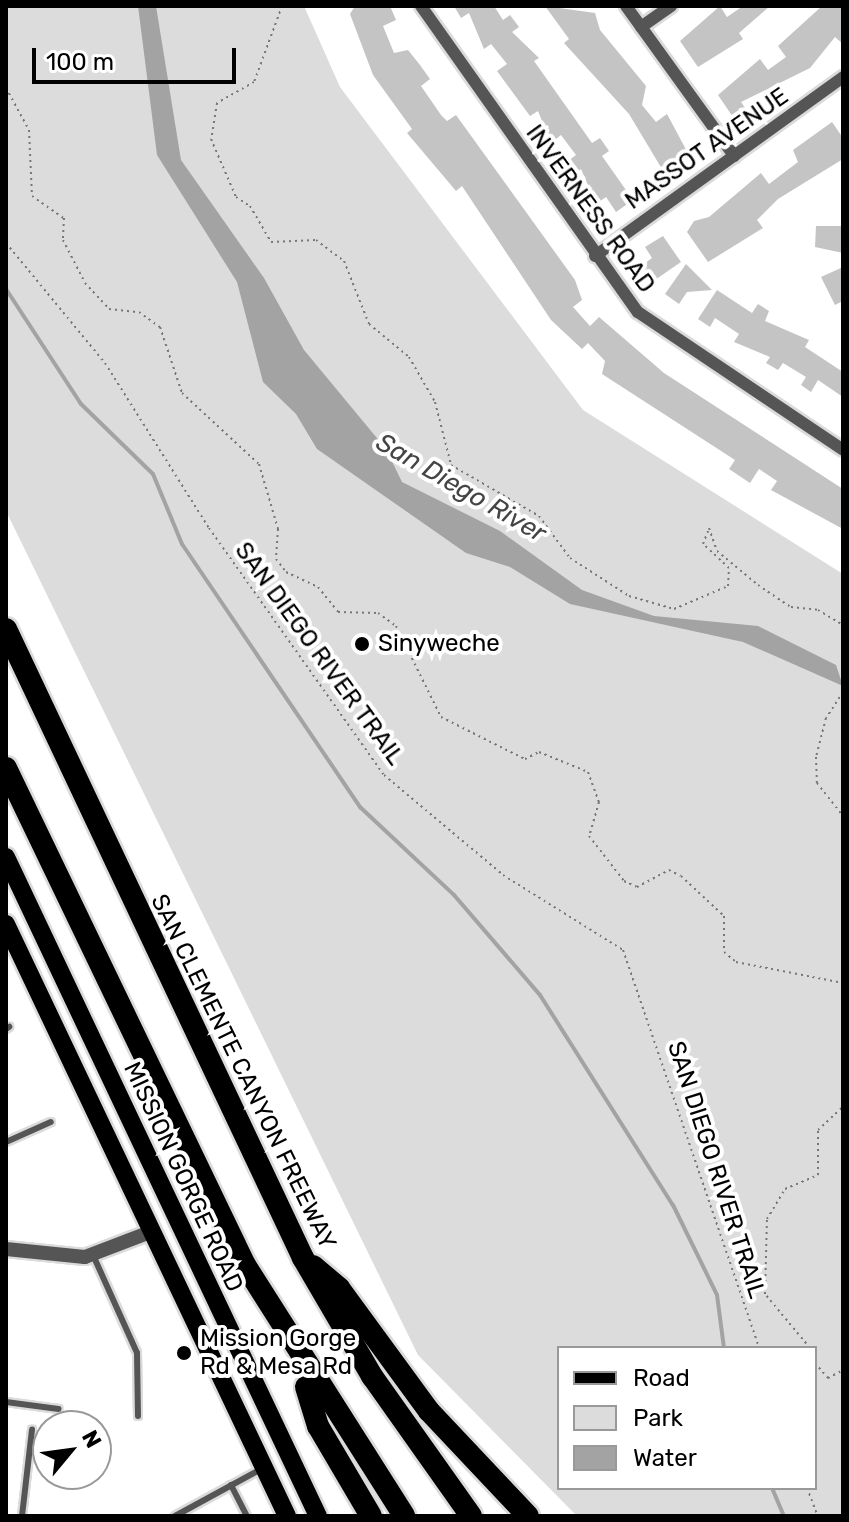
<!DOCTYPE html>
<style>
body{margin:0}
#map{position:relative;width:849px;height:1522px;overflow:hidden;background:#fff;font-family:Rubik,sans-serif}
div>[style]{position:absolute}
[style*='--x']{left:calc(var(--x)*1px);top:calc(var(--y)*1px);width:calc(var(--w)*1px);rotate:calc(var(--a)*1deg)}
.green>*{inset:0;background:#dcdcdc}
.water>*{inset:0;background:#a3a3a3}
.stream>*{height:4px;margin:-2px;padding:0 2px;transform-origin:2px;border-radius:2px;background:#a3a3a3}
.building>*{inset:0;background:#c4c4c4}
.path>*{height:2px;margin-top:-1px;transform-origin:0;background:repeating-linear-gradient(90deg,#777 0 2px,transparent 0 6px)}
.roads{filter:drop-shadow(2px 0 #dbdbdb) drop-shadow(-2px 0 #dbdbdb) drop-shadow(0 2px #dbdbdb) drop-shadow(0 -2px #dbdbdb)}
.service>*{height:6px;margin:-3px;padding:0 3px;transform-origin:3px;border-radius:3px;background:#555}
.minor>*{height:12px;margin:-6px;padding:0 6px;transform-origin:6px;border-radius:6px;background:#555}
.tertiary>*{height:14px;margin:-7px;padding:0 7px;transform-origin:7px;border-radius:7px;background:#555}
.primary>*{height:18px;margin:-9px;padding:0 9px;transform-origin:9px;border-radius:9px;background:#000}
.motorway>*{height:22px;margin:-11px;padding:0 11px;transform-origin:11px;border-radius:11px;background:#000}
.dots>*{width:22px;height:22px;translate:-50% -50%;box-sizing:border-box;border:4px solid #fff;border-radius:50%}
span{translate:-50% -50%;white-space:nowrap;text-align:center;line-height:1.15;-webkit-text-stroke:8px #fff;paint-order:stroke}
.street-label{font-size:24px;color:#000}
.poi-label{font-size:24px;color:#000}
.left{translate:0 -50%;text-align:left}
.water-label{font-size:26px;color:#444;font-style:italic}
.frame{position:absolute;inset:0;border:8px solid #000;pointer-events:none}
.legend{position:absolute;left:557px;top:1346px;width:260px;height:144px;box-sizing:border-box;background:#fff;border:2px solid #999;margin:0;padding:10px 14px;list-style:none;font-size:24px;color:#000}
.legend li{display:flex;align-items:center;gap:16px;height:40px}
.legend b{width:40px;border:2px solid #999}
.north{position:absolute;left:32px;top:1410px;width:80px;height:80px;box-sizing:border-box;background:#fff;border:2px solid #999;border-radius:50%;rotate:61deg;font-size:22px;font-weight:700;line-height:32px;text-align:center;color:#000}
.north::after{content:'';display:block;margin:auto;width:28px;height:36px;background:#000;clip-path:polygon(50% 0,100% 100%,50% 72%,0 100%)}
.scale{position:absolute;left:32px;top:48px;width:204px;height:36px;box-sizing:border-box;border:4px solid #000;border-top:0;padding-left:10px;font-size:24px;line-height:28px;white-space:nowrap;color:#000;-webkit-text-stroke:6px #fff;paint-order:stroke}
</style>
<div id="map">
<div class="green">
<i style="clip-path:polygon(evenodd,6px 6px,304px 6px,340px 87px,583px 410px,843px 574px,843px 1516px,577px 1516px,418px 1355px,6px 511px,6px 6px,559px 1348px,815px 1348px,815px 1488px,559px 1488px,559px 1348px)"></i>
</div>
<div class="water">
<i style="clip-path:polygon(138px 6px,156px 6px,181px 160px,264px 278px,304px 350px,386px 449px,402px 482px,500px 531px,582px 590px,654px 616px,758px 626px,836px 665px,843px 686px,743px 642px,570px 604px,510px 567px,466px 553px,317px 449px,296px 414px,263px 382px,237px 282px,157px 155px)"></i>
</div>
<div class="stream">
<i style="--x:6;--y:289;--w:137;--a:56.9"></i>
<i style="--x:81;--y:404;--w:100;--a:44.2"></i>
<i style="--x:153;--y:474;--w:76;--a:67.5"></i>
<i style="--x:182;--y:544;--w:318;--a:55.9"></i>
<i style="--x:360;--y:807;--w:129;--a:43.1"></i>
<i style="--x:454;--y:895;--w:132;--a:49.3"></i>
<i style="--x:540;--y:995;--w:249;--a:57.7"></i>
<i style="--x:673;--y:1205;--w:100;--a:63.9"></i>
<i style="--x:717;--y:1295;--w:53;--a:82.5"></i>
<i style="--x:772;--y:1488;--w:30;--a:67"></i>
</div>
<div class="building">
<i style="clip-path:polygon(355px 6px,390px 6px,396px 20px,383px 26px,394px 53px,408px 50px,420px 65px,430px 79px,421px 86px,441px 115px,447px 121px,456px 115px,575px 280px,582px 300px,573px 307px,590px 326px,599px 317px,664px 373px,843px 489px,843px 529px,771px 490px,777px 481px,759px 469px,750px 483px,729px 469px,735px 460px,602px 374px,605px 361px,588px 343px,582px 349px,551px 320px,462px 186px,456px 191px,407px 133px,412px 129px,373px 75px,350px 14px)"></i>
<i style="clip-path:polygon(454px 6px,494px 6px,503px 20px,510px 15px,519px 27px,512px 32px,539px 58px,534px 61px,592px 143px,600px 138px,609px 151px,602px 156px,633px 200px,616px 212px,606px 197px,596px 204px,581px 169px,573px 175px,564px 164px,576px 155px,561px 135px,551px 143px,538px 111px,530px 116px,497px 71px,507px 64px,491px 44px,484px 49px,469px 13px,461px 18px)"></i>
<i style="clip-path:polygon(545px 6px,595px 13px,600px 30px,646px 86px,642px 105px,656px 122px,667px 114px,690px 157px,665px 174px,629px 114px,564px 43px,569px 39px)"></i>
<i style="clip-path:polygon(720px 6px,727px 17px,743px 6px,770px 6px,739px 33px,743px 39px,698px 67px,680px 41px)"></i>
<i style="clip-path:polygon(822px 6px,843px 6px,843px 44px,835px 37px,810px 68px,741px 102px,748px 112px,735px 120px,718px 95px,760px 59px,768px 70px,786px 57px,778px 46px)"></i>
<i style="clip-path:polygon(832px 122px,843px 138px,843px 159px,778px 199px,757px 220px,763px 228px,708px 262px,687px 232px,694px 221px,709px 217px,761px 173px,769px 184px,798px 162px,793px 150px)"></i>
<i style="clip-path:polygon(816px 226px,843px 226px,843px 253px,815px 247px)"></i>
<i style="clip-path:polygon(663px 236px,681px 262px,652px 282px,641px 266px,652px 258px,645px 247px)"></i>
<i style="clip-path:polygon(686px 264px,712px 290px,687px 292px,679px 304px,665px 294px)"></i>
<i style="clip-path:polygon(843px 267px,843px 301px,835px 305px,821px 277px)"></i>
<i style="clip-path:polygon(717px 290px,752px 313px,758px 304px,769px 311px,765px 321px,809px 340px,805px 347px,843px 372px,843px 397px,818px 380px,811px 392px,801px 385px,806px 377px,783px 363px,778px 370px,766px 363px,770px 357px,734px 342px,739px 334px,715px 318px,710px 327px,698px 319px)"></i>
</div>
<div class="path">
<i style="--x:282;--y:6;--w:81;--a:110.2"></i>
<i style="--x:254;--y:82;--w:43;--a:150.4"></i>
<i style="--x:217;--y:103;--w:36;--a:99"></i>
<i style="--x:211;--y:139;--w:63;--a:66.7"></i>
<i style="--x:236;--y:197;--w:17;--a:33"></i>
<i style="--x:250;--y:206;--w:42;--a:59.7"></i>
<i style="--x:271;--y:242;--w:45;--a:-2.5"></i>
<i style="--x:316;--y:240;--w:35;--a:37"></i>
<i style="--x:344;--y:261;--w:68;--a:68.4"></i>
<i style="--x:369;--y:324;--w:52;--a:39.5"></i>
<i style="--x:409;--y:357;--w:52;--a:60"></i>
<i style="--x:435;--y:402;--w:65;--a:75.7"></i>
<i style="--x:451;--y:465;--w:102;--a:30.1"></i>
<i style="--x:539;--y:516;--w:52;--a:53.6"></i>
<i style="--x:570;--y:558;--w:70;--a:32.8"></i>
<i style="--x:629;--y:596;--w:47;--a:16.1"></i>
<i style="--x:674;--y:609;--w:59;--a:-23.1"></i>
<i style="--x:728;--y:586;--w:18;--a:-87"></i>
<i style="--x:729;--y:568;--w:35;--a:-137"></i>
<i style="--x:703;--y:544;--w:17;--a:-69"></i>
<i style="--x:709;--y:528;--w:24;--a:71"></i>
<i style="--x:717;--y:551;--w:53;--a:39.7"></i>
<i style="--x:758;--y:585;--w:40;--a:34"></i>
<i style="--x:791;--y:607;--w:27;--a:6"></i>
<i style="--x:818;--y:610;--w:29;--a:31"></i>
<i style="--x:6;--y:88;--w:48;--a:61.3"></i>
<i style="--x:29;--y:130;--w:66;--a:87.4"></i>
<i style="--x:32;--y:196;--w:39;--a:35"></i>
<i style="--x:64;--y:218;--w:22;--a:93"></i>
<i style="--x:63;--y:240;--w:48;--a:62.9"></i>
<i style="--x:85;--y:283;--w:35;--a:47"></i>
<i style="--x:109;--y:309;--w:30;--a:6"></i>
<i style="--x:139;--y:312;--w:26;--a:36"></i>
<i style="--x:160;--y:327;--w:70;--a:71.6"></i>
<i style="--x:182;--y:393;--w:105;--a:42.7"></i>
<i style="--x:259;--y:464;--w:68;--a:73.7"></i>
<i style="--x:278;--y:529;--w:30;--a:94"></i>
<i style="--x:276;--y:559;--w:16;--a:52"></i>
<i style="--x:286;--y:572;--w:35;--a:25"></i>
<i style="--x:318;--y:587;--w:32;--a:51"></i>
<i style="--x:338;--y:612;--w:40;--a:1.4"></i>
<i style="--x:378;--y:613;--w:22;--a:36"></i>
<i style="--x:396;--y:626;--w:102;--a:63.7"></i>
<i style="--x:441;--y:717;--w:94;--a:26.6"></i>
<i style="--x:525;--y:759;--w:16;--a:-27"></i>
<i style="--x:539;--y:752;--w:53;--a:22.2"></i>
<i style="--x:588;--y:772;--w:32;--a:70"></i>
<i style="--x:599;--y:802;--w:35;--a:106"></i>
<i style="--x:589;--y:836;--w:57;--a:52.1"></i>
<i style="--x:624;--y:881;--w:14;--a:25"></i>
<i style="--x:637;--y:887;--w:36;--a:-28"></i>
<i style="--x:669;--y:870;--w:13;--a:27"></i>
<i style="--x:681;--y:876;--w:59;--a:42.9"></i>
<i style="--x:724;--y:916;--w:36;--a:90"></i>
<i style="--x:724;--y:952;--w:16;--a:40"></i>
<i style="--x:736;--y:962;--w:109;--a:11.1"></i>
<i style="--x:6;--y:243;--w:156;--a:50.5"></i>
<i style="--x:105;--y:363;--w:195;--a:57.8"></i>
<i style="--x:209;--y:528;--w:303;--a:54.7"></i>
<i style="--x:384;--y:775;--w:155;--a:40"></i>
<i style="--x:503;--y:875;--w:142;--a:32"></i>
<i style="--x:623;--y:950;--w:421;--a:71.1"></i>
<i style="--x:843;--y:692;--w:31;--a:123"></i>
<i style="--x:826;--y:718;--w:40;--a:104.4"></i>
<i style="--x:816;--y:757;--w:26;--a:88"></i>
<i style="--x:817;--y:783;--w:42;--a:51.8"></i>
<i style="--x:810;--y:1348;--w:70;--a:-129.8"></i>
<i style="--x:765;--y:1294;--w:75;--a:-88.5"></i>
<i style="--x:767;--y:1219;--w:35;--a:-59"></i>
<i style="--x:785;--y:1189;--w:36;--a:-23"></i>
<i style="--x:818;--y:1175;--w:45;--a:-90"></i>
<i style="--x:818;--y:1130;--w:34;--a:-43"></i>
<i style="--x:815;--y:1363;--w:20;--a:49"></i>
<i style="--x:828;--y:1378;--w:17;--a:-28"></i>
<i style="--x:807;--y:1488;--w:30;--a:69"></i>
</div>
<div class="roads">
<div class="service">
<i style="--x:6;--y:1029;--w:4;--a:-34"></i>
<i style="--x:6;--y:1142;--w:49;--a:-24"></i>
<i style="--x:93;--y:1255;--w:107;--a:65.8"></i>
<i style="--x:137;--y:1353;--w:63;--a:89.1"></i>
<i style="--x:6;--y:1402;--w:53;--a:7.5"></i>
<i style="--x:231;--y:1485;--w:35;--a:63"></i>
<i style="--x:22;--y:1516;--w:87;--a:-83.4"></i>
<i style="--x:175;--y:1516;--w:100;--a:-28.6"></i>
</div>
<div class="minor">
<i style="--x:421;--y:6;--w:375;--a:54.7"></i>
<i style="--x:638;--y:312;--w:247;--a:33.9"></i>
<i style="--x:626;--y:6;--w:185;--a:54.2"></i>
<i style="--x:641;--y:27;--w:37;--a:-35"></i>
<i style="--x:595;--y:256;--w:306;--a:-35.8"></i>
</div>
<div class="tertiary">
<i style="--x:6;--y:1249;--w:79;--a:5.8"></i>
<i style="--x:85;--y:1257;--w:70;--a:-21"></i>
</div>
<div class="primary">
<i style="--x:6;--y:857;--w:729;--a:64.67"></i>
<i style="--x:6;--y:924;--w:655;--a:64.61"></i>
</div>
<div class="motorway">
<i style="--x:6;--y:629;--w:696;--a:64.72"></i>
<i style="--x:303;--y:1258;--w:137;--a:59.7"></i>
<i style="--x:372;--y:1376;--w:171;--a:54.7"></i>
<i style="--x:6;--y:768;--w:551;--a:64.32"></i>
<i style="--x:245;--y:1265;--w:297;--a:57.6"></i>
<i style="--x:313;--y:1266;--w:34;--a:40"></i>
<i style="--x:339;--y:1288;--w:152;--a:53.8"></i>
<i style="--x:429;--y:1411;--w:144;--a:46.7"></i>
<i style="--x:306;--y:1387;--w:41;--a:72.9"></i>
<i style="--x:318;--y:1426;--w:104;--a:59.5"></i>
</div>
</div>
<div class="dots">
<i style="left:362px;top:644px;background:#000"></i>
<i style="left:184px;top:1353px;background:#000"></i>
</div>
<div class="street-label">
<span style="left:707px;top:149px;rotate:-35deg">MASSOT AVENUE</span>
<span style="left:590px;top:209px;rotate:54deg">INVERNESS ROAD</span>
<span style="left:319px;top:654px;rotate:54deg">SAN DIEGO RIVER TRAIL</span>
<span style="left:243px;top:1072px;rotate:64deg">SAN CLEMENTE CANYON FREEWAY</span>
<span style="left:716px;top:1170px;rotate:72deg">SAN DIEGO RIVER TRAIL</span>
<span style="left:183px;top:1177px;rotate:65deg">MISSION GORGE ROAD</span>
</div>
<div class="poi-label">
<span class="left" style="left:378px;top:644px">Sinyweche</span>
<span class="left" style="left:200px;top:1353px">Mission Gorge<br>Rd &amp; Mesa Rd</span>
</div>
<div class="water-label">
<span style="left:461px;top:488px;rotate:30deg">San Diego River</span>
</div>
<div class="frame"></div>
<ul class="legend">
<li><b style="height:10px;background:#000"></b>Road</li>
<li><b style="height:22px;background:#dcdcdc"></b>Park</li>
<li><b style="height:22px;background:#a3a3a3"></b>Water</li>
</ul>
<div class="north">N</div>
<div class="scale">100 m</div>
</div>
